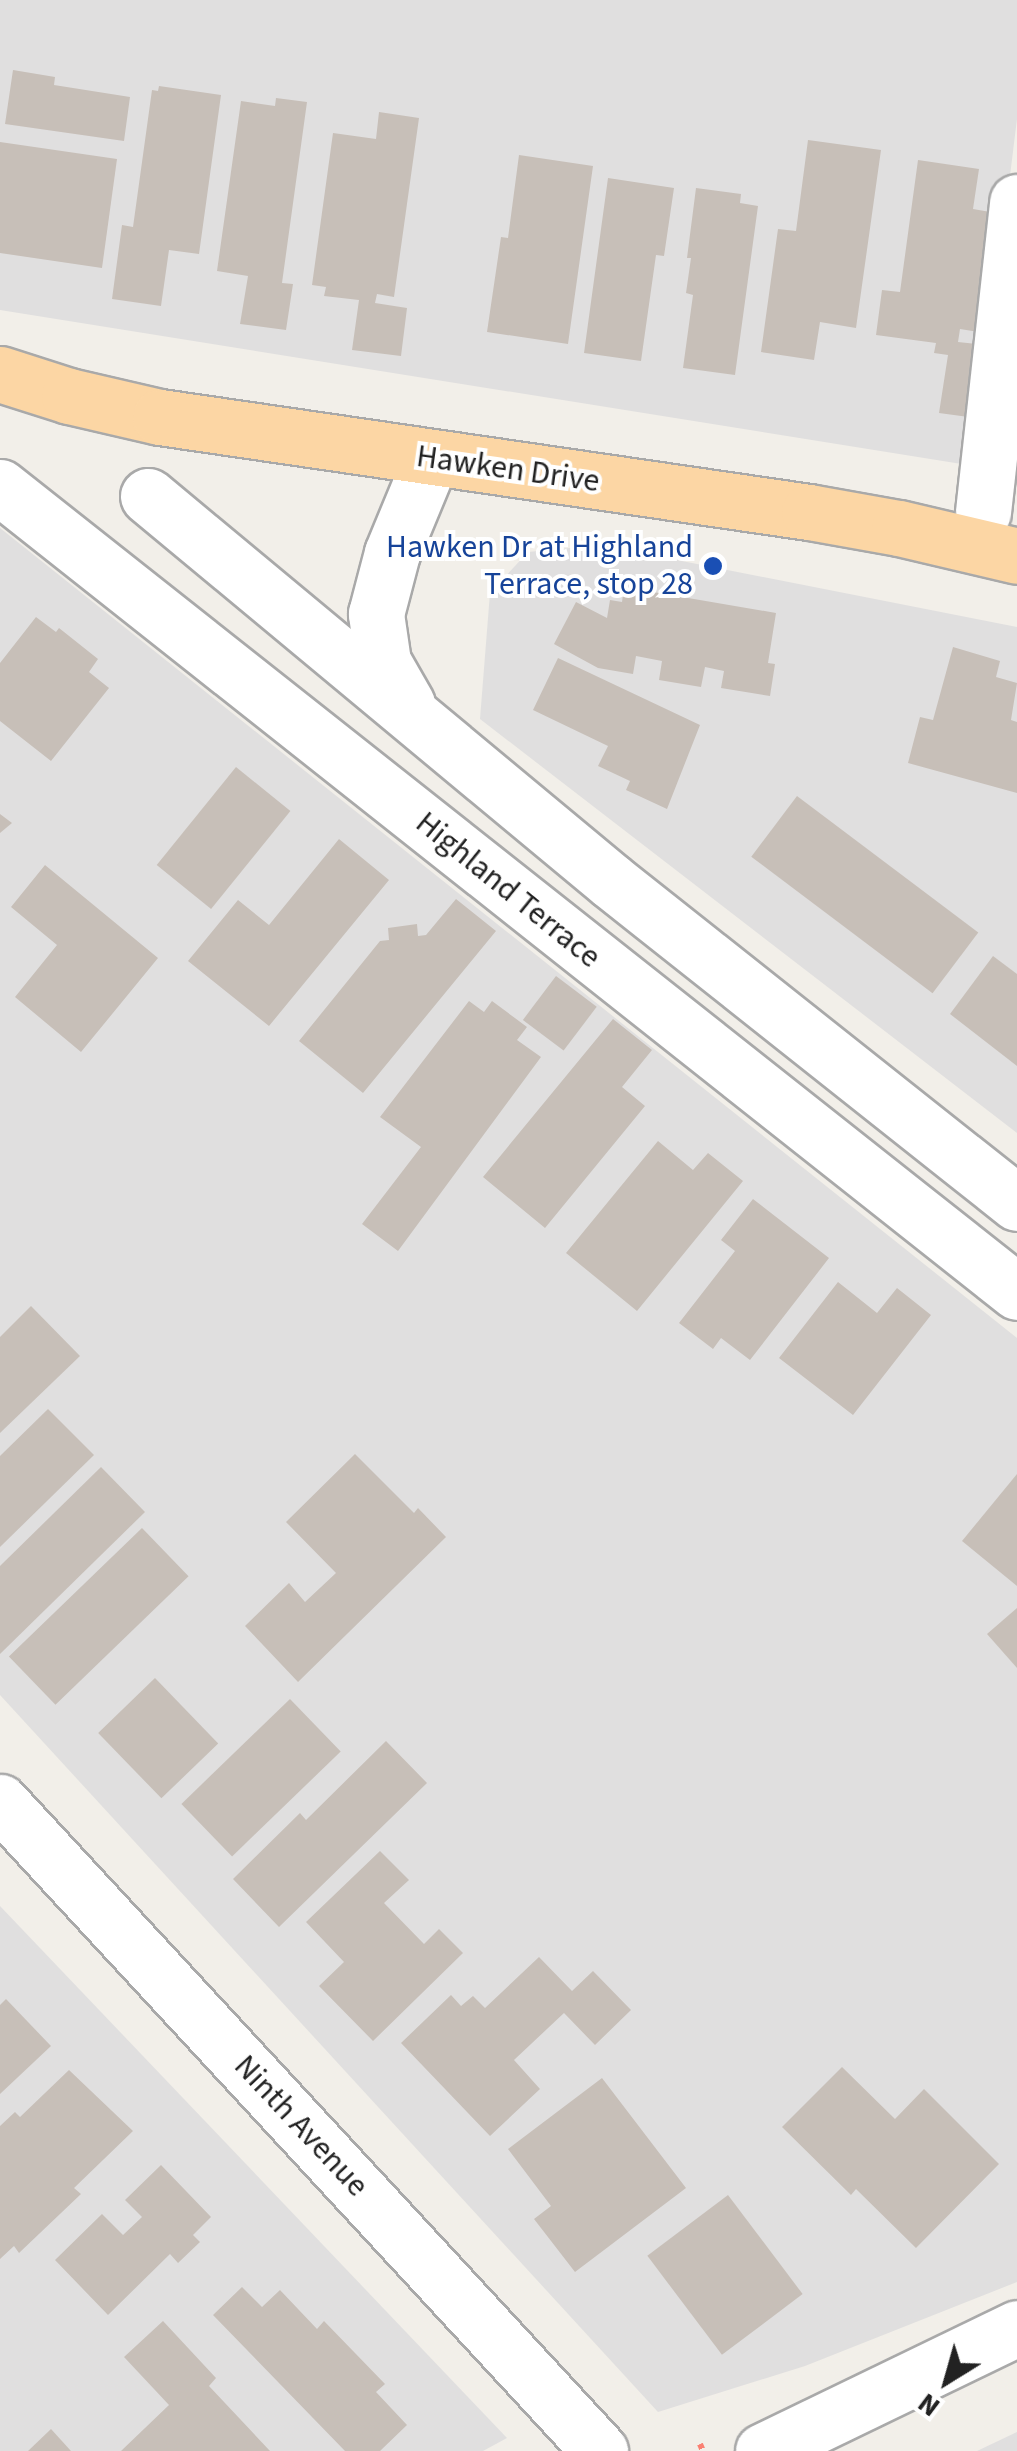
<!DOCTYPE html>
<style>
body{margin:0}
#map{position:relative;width:1017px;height:2451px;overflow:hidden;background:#f2efe9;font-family:"Source Sans 3",sans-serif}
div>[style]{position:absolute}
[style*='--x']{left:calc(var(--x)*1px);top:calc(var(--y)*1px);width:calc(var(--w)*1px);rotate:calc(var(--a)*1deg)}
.residential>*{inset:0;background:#e0dfdf}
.building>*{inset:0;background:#c7bfb8;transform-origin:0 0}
.path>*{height:6px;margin-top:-3px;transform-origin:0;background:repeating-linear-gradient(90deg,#fa8072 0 5px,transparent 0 10px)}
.roads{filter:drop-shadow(2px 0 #a9a9a9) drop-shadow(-2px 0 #a9a9a9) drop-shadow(0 2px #a9a9a9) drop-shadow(0 -2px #a9a9a9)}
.minor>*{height:55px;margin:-27.5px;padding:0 27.5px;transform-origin:27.5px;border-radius:27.5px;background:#fff}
.major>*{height:55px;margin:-27.5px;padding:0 27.5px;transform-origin:27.5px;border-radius:27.5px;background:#fcd6a4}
.dots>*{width:28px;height:28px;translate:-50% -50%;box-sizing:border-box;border:5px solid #fff;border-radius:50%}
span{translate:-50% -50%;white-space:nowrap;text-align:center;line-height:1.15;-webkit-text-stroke:8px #fff;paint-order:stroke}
.street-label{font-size:32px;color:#222}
.transit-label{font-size:32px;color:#164399}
.right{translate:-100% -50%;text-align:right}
.north{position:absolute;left:897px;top:2331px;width:100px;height:100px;-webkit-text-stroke:8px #fff;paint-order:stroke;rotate:217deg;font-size:28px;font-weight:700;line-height:40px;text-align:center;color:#222}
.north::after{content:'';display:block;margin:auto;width:35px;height:45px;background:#222;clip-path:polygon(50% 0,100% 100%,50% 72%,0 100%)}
</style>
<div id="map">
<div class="residential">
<i style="clip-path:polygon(0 0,1017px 0,1017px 119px,974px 466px,0 310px)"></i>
<i style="clip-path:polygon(0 528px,1017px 1338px,1017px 2282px,805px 2366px,658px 2412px,0 1695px)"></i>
<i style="clip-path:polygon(601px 545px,1017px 627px,1017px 1133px,480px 719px,490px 593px,528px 552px)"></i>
<i style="clip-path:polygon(0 1906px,507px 2438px,483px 2451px,0 2451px)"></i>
<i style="clip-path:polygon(1017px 2432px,1017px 2451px,977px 2451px)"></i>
</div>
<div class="building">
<i style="clip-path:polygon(13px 70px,55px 77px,54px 85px,130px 97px,124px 141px,5px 124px)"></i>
<i style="clip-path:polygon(159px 86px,221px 95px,199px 254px,169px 250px,161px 306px,112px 299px,122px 225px,133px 227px,152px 90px,158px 91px)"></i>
<i style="clip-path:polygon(276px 98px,307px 102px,282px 283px,293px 284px,286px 330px,240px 324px,248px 276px,217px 271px,241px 101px,275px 106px)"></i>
<i style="clip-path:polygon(379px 112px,419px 118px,394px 297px,377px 294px,375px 303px,407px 308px,401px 356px,352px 350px,359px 300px,324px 296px,326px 287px,312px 285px,333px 133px,376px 139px)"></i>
<i style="clip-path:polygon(808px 140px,881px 150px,856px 328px,820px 322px,814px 360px,761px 352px,778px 229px,796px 231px)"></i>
<i style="clip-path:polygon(0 142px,117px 159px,102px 268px,0 253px)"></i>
<i style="clip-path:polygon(519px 155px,593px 166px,568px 344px,487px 332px,501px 237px,508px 238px)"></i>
<i style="clip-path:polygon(918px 160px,979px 169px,973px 209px,1002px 214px,985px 333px,960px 329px,958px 342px,986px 345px,976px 418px,939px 413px,948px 355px,934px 353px,936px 343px,876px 335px,882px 290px,900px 292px)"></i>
<i style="clip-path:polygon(608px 178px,674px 188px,664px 256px,656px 255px,641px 361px,584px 353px)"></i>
<i style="clip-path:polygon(696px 188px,741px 194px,740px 203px,758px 206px,735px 375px,683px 368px,693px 295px,686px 293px,691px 258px,687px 258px)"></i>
<i style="clip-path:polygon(624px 587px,776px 613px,768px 663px,775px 664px,770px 696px,721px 688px,724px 671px,705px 667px,701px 687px,659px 680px,662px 661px,636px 656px,633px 674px,598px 668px,554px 644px,576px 602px,607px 618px,610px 600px,622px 602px)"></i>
<i style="clip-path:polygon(36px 617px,56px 632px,59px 628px,98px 659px,89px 672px,109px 688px,51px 761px,0 721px,0 663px)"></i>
<i style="clip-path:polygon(953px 647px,1000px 661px,996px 677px,1017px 683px,1011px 720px,1017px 722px,1017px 793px,908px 763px,920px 717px,933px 720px)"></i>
<i style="clip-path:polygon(558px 658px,700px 725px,667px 809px,626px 790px,630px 781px,598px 766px,608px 746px,533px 710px)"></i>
<i style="left:236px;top:767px;width:70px;height:126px;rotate:39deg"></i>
<i style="left:797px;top:796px;width:227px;height:76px;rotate:37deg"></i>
<i style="clip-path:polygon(0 814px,12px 823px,0 833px)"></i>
<i style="clip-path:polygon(339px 839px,389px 880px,269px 1026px,188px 961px,238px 900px,269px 925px)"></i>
<i style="clip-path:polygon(45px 865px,158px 958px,81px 1052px,15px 997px,57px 945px,11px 907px)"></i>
<i style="clip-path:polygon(456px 899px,496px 931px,363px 1093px,299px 1041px,380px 941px,389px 940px,388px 928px,417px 924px,418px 936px,426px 935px)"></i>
<i style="clip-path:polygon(993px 956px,1017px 974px,1017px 1066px,950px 1014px)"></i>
<i style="left:556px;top:976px;width:51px;height:55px;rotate:37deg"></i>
<i style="clip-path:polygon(469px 1001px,484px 1012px,492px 1001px,527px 1027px,517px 1040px,541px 1057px,398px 1251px,362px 1224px,421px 1147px,380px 1117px)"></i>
<i style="clip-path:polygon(613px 1019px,652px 1050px,622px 1087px,645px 1106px,545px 1228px,483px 1177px)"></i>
<i style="clip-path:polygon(658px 1141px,693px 1170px,708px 1153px,743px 1181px,637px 1311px,566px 1253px)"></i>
<i style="clip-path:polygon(753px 1199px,829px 1258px,750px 1360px,721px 1338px,713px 1349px,679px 1323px,735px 1251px,721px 1240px)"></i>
<i style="clip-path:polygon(838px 1282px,877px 1313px,897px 1288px,931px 1315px,853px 1415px,779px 1358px)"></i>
<i style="clip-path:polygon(31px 1306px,80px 1356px,0 1433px,0 1337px)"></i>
<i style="clip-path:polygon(48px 1409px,94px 1455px,0 1547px,0 1456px)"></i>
<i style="clip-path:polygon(355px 1454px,414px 1513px,418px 1508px,446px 1537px,298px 1682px,245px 1626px,289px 1583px,305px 1602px,336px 1573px,286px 1522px)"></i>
<i style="clip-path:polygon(101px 1467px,145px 1512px,0 1654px,0 1566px)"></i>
<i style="clip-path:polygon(1017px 1474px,1017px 1586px,962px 1541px)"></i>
<i style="left:142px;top:1528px;width:67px;height:185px;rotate:46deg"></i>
<i style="clip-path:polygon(1017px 1608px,1017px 1668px,987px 1634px)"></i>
<i style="left:155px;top:1678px;width:91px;height:79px;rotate:46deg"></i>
<i style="left:290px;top:1699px;width:73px;height:151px;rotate:46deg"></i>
<i style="clip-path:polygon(386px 1741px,427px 1783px,279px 1927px,233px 1879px,300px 1813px,306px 1820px)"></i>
<i style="clip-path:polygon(380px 1851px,409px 1880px,384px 1903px,424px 1944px,439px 1929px,463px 1953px,373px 2041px,319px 1986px,344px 1962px,306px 1922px)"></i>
<i style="clip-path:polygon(539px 1957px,572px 1991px,593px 1971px,631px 2010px,595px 2045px,564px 2013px,514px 2060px,540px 2089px,490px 2136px,401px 2043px,451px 1995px,461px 2006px,473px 1996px,485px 2008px)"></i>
<i style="clip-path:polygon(6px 1999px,51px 2046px,0 2094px,0 2005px)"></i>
<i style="clip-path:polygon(842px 2067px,895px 2119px,924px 2089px,999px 2164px,916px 2248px,856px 2189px,851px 2195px,782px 2127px)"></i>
<i style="clip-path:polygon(69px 2070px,133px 2131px,74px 2188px,81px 2194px,19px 2253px,14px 2246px,0 2259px,0 2126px,15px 2112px,20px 2117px)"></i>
<i style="clip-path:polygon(602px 2078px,686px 2188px,575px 2272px,534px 2219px,551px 2206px,508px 2149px)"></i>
<i style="clip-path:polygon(161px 2165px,211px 2217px,193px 2235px,200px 2242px,178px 2263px,170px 2254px,108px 2315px,55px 2260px,102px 2214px,123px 2235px,142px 2217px,125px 2200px)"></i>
<i style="left:728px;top:2195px;width:124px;height:101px;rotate:53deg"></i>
<i style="clip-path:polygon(242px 2287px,262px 2307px,280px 2290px,317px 2329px,324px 2321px,385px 2384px,376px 2392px,407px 2425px,380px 2451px,345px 2451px,213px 2315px)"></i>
<i style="clip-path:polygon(163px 2321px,216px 2378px,209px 2386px,270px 2451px,121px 2451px,169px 2405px,124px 2357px)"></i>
<i style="clip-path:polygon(51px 2429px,71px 2451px,28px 2451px)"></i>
</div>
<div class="path">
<i style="--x:700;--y:2444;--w:8;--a:67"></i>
</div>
<div class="roads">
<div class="minor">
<i style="--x:0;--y:487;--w:1297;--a:38.36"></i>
<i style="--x:148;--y:496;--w:602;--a:39.74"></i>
<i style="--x:611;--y:881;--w:518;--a:38.42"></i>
<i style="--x:983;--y:512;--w:312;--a:-83.7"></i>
<i style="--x:407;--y:704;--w:48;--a:-119.7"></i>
<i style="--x:383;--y:662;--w:49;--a:-98.3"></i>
<i style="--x:376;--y:614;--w:63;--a:-75.3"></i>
<i style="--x:392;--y:553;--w:102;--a:-67.5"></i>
<i style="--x:0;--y:1802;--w:884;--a:47.25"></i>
<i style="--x:763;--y:2451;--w:282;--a:-25.8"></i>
</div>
<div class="major">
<i style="--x:0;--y:374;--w:72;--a:17.7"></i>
<i style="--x:69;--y:396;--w:93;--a:13"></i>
<i style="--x:160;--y:417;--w:656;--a:8.33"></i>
<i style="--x:809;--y:512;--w:91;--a:10.1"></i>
<i style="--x:899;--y:528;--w:121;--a:13.3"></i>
</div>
</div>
<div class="dots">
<i style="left:713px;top:566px;background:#1a4fb4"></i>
</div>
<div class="street-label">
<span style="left:508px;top:469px;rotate:8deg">Hawken Drive</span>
<span style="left:508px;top:890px;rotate:39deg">Highland Terrace</span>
<span style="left:301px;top:2126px;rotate:47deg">Ninth Avenue</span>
</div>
<div class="transit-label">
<span class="right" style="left:693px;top:566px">Hawken Dr at Highland<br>Terrace, stop 28</span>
</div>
<div class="north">N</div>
</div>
